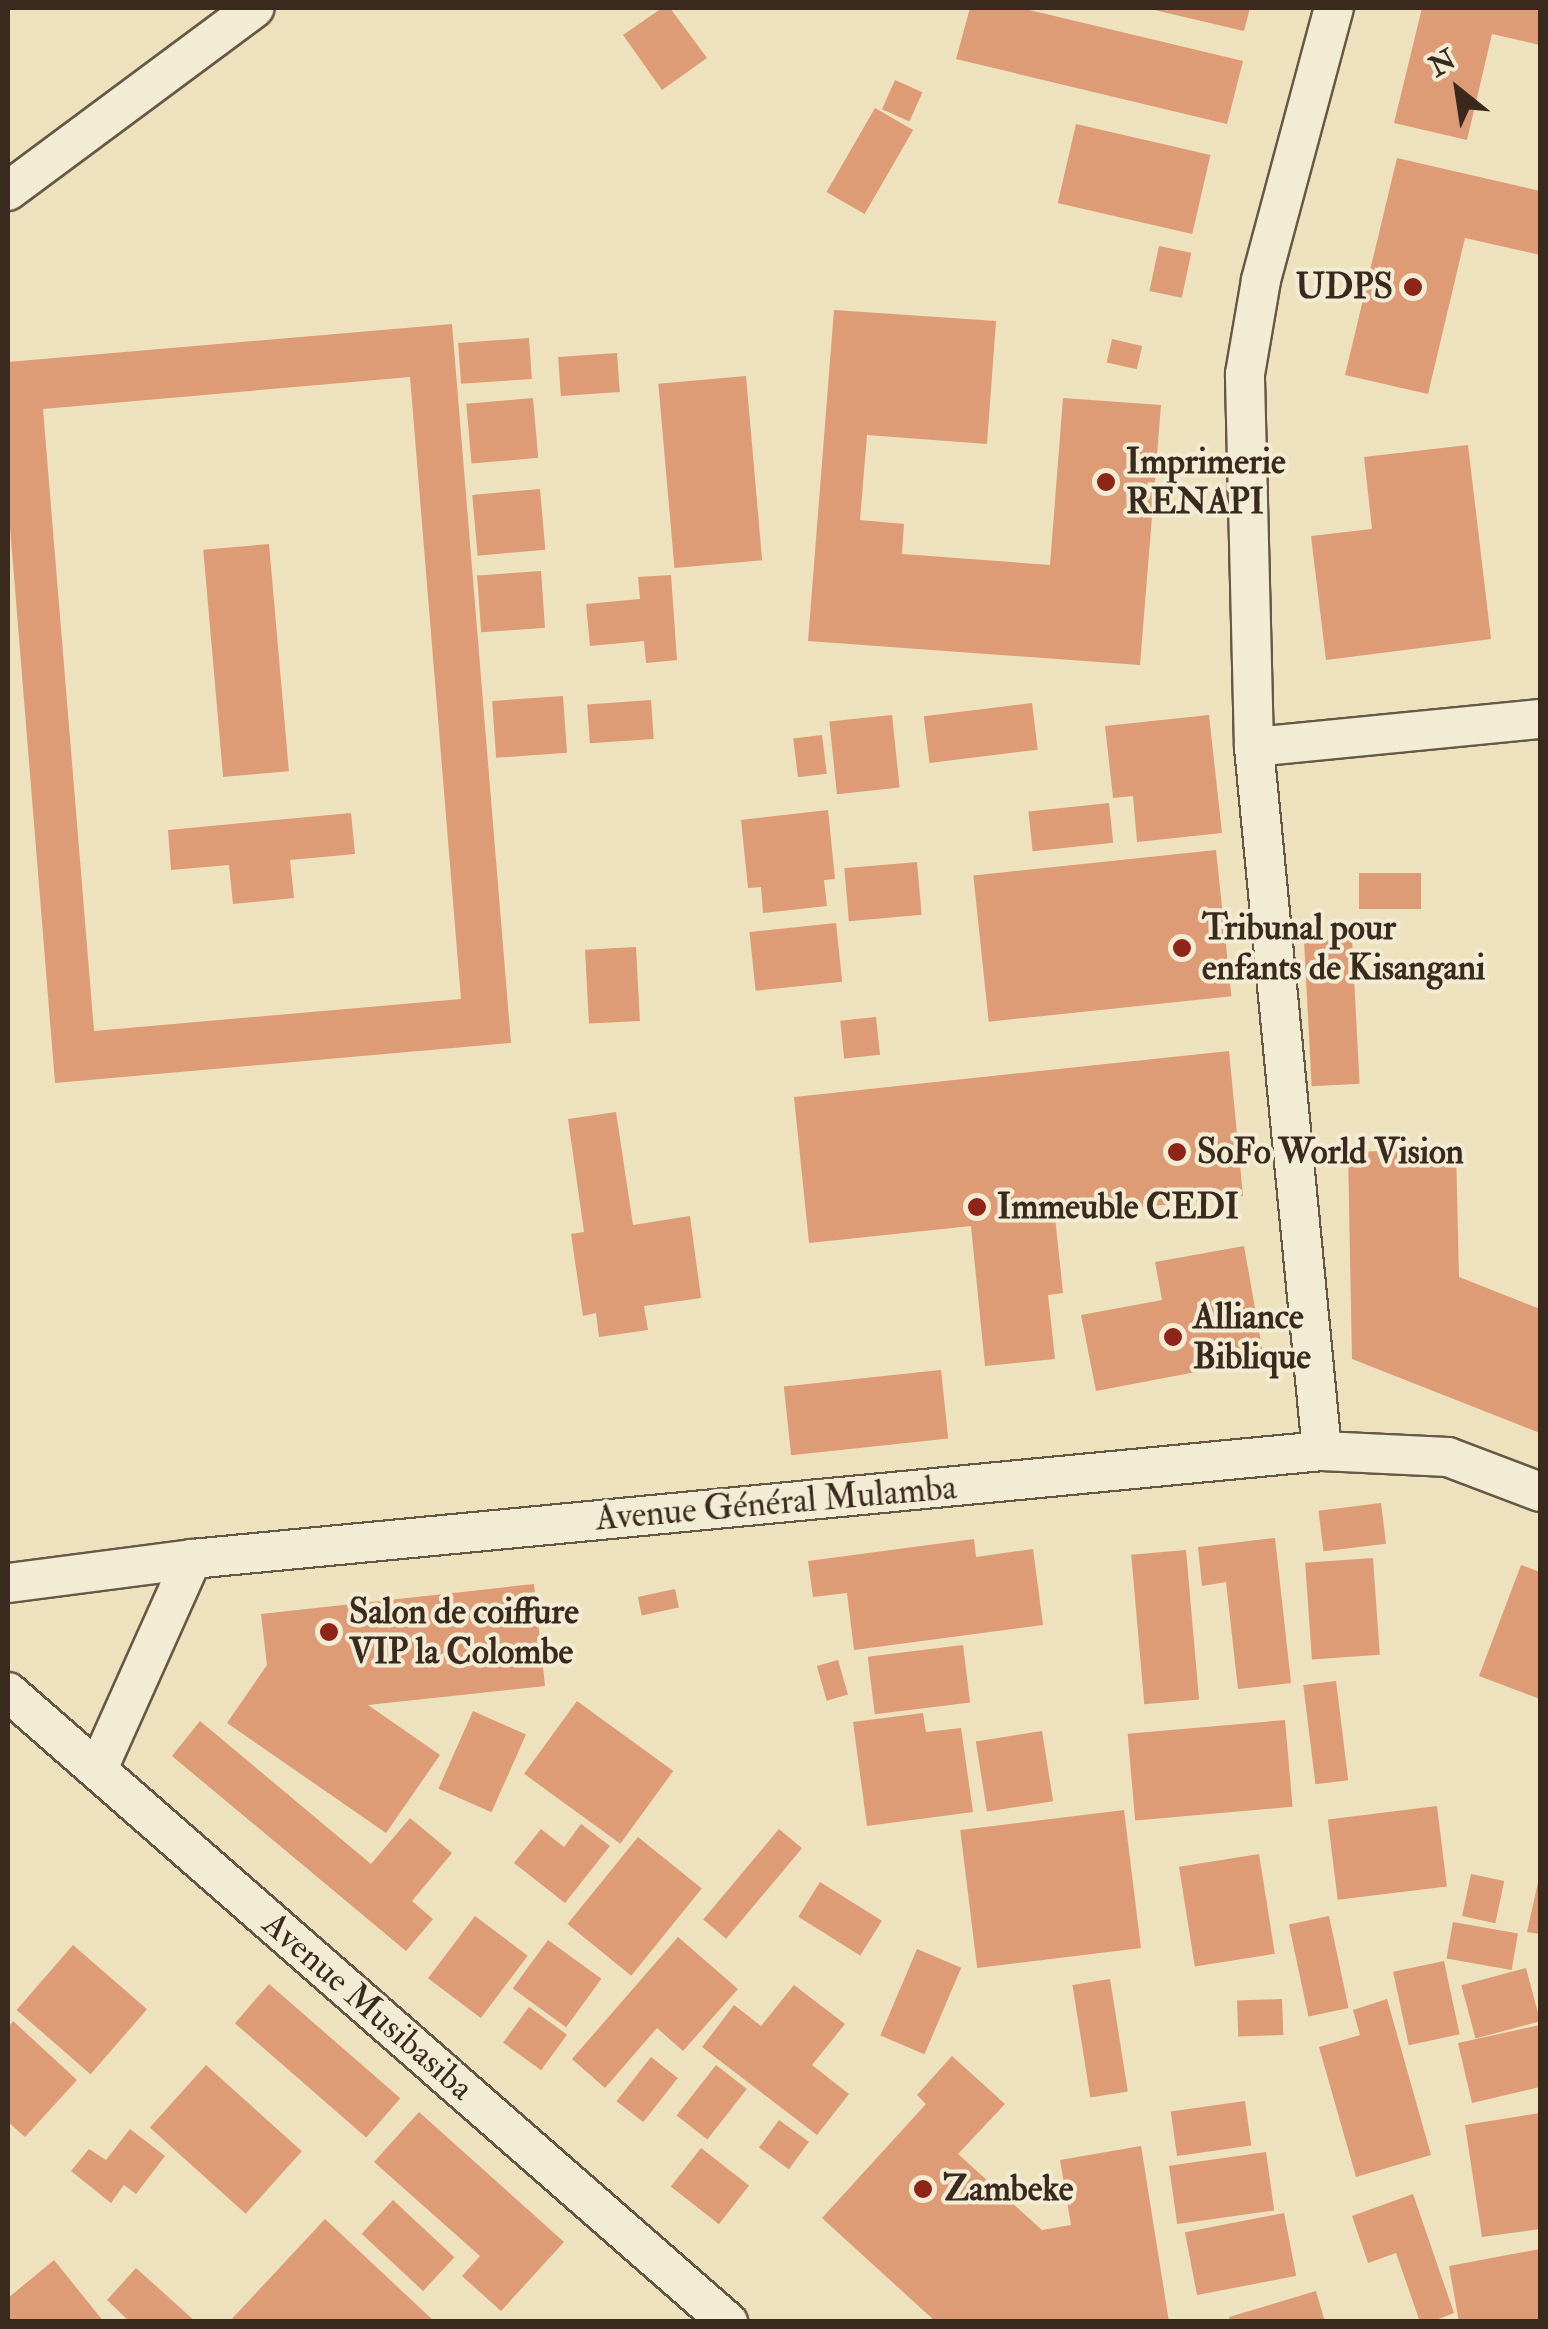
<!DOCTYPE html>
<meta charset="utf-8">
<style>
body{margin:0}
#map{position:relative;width:1548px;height:2329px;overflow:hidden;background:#ede2bd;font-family:"IM FELL Double Pica",serif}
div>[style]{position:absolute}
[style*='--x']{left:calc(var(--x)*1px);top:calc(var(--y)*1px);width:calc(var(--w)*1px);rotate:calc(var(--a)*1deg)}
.building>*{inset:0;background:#dd9b76;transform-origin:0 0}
.roads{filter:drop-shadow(2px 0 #675846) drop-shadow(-2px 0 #675846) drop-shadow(0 2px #675846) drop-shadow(0 -2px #675846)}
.minor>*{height:38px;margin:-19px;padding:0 19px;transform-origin:19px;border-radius:19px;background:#f3ecd4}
.dots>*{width:28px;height:28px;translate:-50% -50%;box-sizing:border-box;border:5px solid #f3ecd4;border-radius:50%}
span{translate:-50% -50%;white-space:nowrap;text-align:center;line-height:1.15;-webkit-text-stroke:8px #f3ecd4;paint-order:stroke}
.poi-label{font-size:35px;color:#3a2a1e;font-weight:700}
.right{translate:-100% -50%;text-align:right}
.left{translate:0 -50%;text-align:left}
.street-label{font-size:35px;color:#3a2a1e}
.frame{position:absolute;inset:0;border:10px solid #3a2a1e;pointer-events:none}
.north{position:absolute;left:1408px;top:40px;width:100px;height:100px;-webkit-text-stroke:8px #f3ecd4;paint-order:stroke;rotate:330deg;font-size:28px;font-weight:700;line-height:40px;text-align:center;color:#3a2a1e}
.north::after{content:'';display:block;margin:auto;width:35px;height:45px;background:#3a2a1e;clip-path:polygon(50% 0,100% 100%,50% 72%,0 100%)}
</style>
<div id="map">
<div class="building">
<i style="clip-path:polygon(662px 8px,670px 8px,707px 58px,662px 90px,623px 35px)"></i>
<i style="clip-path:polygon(970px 8px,1021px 8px,1243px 61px,1227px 124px,956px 59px)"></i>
<i style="clip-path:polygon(1146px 8px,1250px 8px,1244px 31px)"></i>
<i style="clip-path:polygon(1422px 8px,1540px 8px,1540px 45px,1492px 34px,1467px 140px,1394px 123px)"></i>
<i style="left:895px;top:80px;width:30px;height:32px;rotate:24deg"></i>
<i style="left:875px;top:108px;width:44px;height:97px;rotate:30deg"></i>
<i style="left:1076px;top:124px;width:138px;height:81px;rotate:13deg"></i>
<i style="clip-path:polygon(1397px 158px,1540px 191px,1540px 255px,1465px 238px,1428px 394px,1345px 375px)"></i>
<i style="left:1159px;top:246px;width:33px;height:46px;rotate:12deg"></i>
<i style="clip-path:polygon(834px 310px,996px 321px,987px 444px,867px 435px,860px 520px,904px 524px,902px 554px,1050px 565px,1063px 398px,1161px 405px,1140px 665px,808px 641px)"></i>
<i style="clip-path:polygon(evenodd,452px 324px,511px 1043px,55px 1083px,8px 502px,8px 362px,452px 324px,410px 377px,461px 999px,94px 1031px,43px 409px,410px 377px)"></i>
<i style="left:529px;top:338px;width:41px;height:71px;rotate:86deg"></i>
<i style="left:1112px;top:339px;width:31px;height:24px;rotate:13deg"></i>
<i style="left:617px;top:353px;width:39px;height:59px;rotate:86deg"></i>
<i style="left:746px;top:376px;width:185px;height:88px;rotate:85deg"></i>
<i style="left:533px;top:398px;width:60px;height:67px;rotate:85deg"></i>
<i style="clip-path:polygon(1468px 445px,1491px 639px,1326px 660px,1311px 536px,1372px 529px,1364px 457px)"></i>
<i style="left:540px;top:489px;width:61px;height:68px;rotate:85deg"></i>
<i style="left:269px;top:544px;width:228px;height:66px;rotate:85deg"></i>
<i style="left:541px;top:571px;width:57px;height:64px;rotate:86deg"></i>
<i style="clip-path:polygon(671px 575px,677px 660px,646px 663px,644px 641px,590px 646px,586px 604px,640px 599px,638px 577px)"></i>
<i style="left:563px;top:696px;width:57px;height:71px;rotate:86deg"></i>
<i style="left:651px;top:700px;width:39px;height:64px;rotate:86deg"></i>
<i style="left:1032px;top:703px;width:47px;height:109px;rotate:83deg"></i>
<i style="left:892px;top:715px;width:73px;height:63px;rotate:84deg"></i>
<i style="clip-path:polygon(1209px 715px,1222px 833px,1137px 842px,1133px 796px,1113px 798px,1105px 726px)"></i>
<i style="left:822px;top:735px;width:39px;height:29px;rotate:83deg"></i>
<i style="left:1109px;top:803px;width:40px;height:81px;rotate:84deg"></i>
<i style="clip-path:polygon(828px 810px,835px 879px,824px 880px,827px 906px,763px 913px,761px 887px,748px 888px,741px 820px)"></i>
<i style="clip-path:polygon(351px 813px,355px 854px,290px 860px,294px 898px,233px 904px,229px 865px,171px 870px,168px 830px)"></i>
<i style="left:1216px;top:850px;width:147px;height:244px;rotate:84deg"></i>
<i style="left:917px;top:862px;width:53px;height:73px;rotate:85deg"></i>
<i style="left:1359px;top:873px;width:62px;height:36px"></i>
<i style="left:836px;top:923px;width:59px;height:87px;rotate:84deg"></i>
<i style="left:1352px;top:939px;width:145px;height:48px;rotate:87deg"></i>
<i style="left:636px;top:947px;width:74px;height:51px;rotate:87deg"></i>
<i style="left:876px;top:1017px;width:38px;height:36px;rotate:84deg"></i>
<i style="clip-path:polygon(1229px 1051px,1243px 1196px,1055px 1217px,1063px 1293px,1048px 1295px,1055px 1359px,985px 1366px,971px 1226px,809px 1243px,794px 1097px)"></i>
<i style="clip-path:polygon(616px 1112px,633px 1225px,690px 1216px,701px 1298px,644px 1306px,648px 1330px,599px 1337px,596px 1313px,583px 1316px,571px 1234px,584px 1232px,568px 1119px)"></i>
<i style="clip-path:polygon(1456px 1149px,1459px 1277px,1540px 1309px,1540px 1433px,1352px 1359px,1348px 1152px)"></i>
<i style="clip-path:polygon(1244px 1246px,1264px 1359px,1096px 1391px,1081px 1315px,1162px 1300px,1155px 1262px)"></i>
<i style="left:941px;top:1370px;width:69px;height:158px;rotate:84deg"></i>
<i style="left:1381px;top:1503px;width:41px;height:63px;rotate:83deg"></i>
<i style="clip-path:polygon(1275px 1538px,1291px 1683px,1238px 1689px,1226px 1582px,1202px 1586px,1198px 1547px)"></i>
<i style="clip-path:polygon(974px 1539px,976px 1557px,1033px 1549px,1043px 1625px,854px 1650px,847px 1593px,813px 1597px,808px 1561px)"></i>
<i style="left:1186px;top:1550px;width:150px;height:55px;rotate:85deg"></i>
<i style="left:1373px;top:1558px;width:97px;height:68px;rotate:86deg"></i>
<i style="clip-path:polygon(1521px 1565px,1540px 1572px,1540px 1699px,1479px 1676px)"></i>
<i style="clip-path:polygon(534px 1584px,545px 1686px,368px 1705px,440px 1755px,386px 1833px,227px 1723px,267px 1665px,261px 1614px)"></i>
<i style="left:675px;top:1589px;width:19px;height:38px;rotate:78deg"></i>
<i style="left:963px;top:1645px;width:58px;height:96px;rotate:83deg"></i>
<i style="left:838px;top:1660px;width:36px;height:22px;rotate:74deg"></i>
<i style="left:1336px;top:1681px;width:100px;height:33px;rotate:83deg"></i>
<i style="left:577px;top:1701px;width:119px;height:90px;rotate:36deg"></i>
<i style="left:473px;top:1711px;width:58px;height:85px;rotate:24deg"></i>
<i style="clip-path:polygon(923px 1713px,926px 1732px,961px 1728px,973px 1812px,867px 1826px,853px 1722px)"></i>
<i style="left:1285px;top:1720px;width:87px;height:158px;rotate:85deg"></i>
<i style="clip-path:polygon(200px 1721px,371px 1864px,410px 1818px,452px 1853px,412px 1901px,433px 1919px,406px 1951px,172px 1756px)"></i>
<i style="left:1042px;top:1731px;width:71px;height:67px;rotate:81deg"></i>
<i style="left:1437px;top:1806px;width:81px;height:110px;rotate:83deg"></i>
<i style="left:1124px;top:1810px;width:139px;height:165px;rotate:83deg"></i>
<i style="clip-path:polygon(581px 1824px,610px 1846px,565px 1903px,514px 1863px,541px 1829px,564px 1847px)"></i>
<i style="left:779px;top:1829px;width:30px;height:118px;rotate:40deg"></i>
<i style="left:638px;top:1837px;width:82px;height:112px;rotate:39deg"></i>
<i style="left:1259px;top:1854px;width:101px;height:81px;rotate:81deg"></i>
<i style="clip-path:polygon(1540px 1873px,1540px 1934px,1527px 1932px)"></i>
<i style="left:1471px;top:1874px;width:34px;height:43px;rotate:12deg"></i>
<i style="left:820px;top:1882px;width:73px;height:41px;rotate:32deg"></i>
<i style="left:475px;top:1916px;width:66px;height:78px;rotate:37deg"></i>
<i style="left:1329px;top:1916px;width:94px;height:41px;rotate:78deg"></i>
<i style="left:1453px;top:1922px;width:66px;height:37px;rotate:10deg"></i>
<i style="clip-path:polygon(678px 1937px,738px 1989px,683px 2051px,657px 2028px,605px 2088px,572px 2059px)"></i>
<i style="left:548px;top:1940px;width:66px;height:60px;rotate:36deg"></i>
<i style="left:73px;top:1945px;width:98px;height:86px;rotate:41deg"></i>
<i style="left:917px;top:1949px;width:48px;height:94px;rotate:23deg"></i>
<i style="left:1444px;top:1961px;width:75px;height:52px;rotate:78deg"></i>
<i style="left:1526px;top:1968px;width:55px;height:67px;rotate:75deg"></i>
<i style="left:1110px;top:1979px;width:114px;height:38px;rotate:81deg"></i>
<i style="left:269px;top:1984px;width:174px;height:52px;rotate:41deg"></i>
<i style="clip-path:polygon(794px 1985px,845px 2024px,812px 2065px,849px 2094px,817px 2135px,702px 2047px,734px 2005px,761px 2026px)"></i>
<i style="left:1282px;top:1999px;width:36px;height:45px;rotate:88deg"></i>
<i style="clip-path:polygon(1387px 1999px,1431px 2155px,1356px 2177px,1319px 2047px,1360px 2035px,1353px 2010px)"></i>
<i style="left:529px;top:2007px;width:47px;height:44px;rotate:36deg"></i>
<i style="clip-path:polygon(13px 2021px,77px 2080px,25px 2137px,8px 2122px,8px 2028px)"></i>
<i style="clip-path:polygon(1540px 2025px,1540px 2087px,1472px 2103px,1458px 2043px)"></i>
<i style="clip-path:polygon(952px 2056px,1005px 2104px,958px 2154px,1042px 2230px,1071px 2225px,1060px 2160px,1141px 2146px,1169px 2322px,936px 2322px,822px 2218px,926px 2104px,917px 2095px)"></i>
<i style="left:651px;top:2057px;width:34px;height:56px;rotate:38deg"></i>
<i style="left:206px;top:2065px;width:129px;height:84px;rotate:42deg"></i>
<i style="left:716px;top:2065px;width:39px;height:64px;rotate:38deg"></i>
<i style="left:1245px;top:2101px;width:45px;height:75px;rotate:82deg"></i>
<i style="clip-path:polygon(419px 2112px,564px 2242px,501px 2311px,462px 2276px,480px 2256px,374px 2162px)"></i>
<i style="clip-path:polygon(1540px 2113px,1540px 2229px,1482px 2237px,1465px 2125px)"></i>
<i style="left:779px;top:2120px;width:37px;height:34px;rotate:36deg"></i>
<i style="clip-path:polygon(130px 2129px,165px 2156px,136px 2194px,124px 2185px,111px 2203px,71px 2171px,89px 2149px,106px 2160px)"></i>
<i style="left:701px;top:2148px;width:61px;height:49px;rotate:38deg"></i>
<i style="left:1266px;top:2152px;width:59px;height:98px;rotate:82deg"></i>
<i style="clip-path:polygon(1413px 2194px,1454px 2313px,1431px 2322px,1420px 2322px,1396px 2253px,1368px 2263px,1352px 2216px)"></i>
<i style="left:393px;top:2200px;width:84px;height:46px;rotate:43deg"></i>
<i style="left:1284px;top:2213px;width:64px;height:101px;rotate:79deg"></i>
<i style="clip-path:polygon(325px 2219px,435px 2322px,229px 2322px)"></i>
<i style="clip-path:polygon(1540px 2249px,1540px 2322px,1459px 2322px,1449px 2266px)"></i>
<i style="clip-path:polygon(54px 2260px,104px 2322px,8px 2322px,8px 2298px)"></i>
<i style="clip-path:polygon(136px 2268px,196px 2322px,130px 2322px,107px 2300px)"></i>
<i style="clip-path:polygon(1316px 2291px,1325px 2322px,1231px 2322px,1229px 2317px)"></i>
</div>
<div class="roads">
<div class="minor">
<i style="--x:8;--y:191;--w:307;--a:-36.6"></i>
<i style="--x:1254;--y:747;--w:287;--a:-5.6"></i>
<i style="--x:1322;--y:1451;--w:707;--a:-95.52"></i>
<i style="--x:1254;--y:747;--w:373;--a:-91.4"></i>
<i style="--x:1245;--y:374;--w:95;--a:-80.3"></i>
<i style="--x:1261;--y:280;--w:282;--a:-75"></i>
<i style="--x:8;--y:1583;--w:186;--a:-7.4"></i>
<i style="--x:192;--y:1559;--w:1135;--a:-5.46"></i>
<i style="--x:1322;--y:1451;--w:126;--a:2.7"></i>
<i style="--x:1448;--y:1457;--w:98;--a:20.8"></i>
<i style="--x:8;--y:1692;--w:957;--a:41.19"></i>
<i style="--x:98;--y:1769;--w:230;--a:-65.9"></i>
</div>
</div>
<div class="dots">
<i style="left:1413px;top:287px;background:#8f2418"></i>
<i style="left:1106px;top:482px;background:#8f2418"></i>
<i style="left:1182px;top:948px;background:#8f2418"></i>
<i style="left:1177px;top:1152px;background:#8f2418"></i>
<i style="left:977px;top:1207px;background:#8f2418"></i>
<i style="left:1173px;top:1337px;background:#8f2418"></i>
<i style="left:329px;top:1632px;background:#8f2418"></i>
<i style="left:923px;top:2189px;background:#8f2418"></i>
</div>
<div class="poi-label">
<span class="right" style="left:1393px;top:287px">UDPS</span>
<span class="left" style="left:1126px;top:482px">Imprimerie<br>RENAPI</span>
<span class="left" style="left:1202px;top:948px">Tribunal pour<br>enfants de Kisangani</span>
<span class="left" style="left:1197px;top:1152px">SoFo World Vision</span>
<span class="left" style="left:997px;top:1207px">Immeuble CEDI</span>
<span class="left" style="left:1193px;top:1337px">Alliance<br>Biblique</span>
<span class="left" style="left:349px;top:1632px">Salon de coiffure<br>VIP la Colombe</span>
<span class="left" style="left:943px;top:2189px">Zambeke</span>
</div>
<div class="street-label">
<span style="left:776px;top:1503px;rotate:-5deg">Avenue Général Mulamba</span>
<span style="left:368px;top:2006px;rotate:41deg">Avenue Musibasiba</span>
</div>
<div class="frame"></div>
<div class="north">N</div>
</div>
